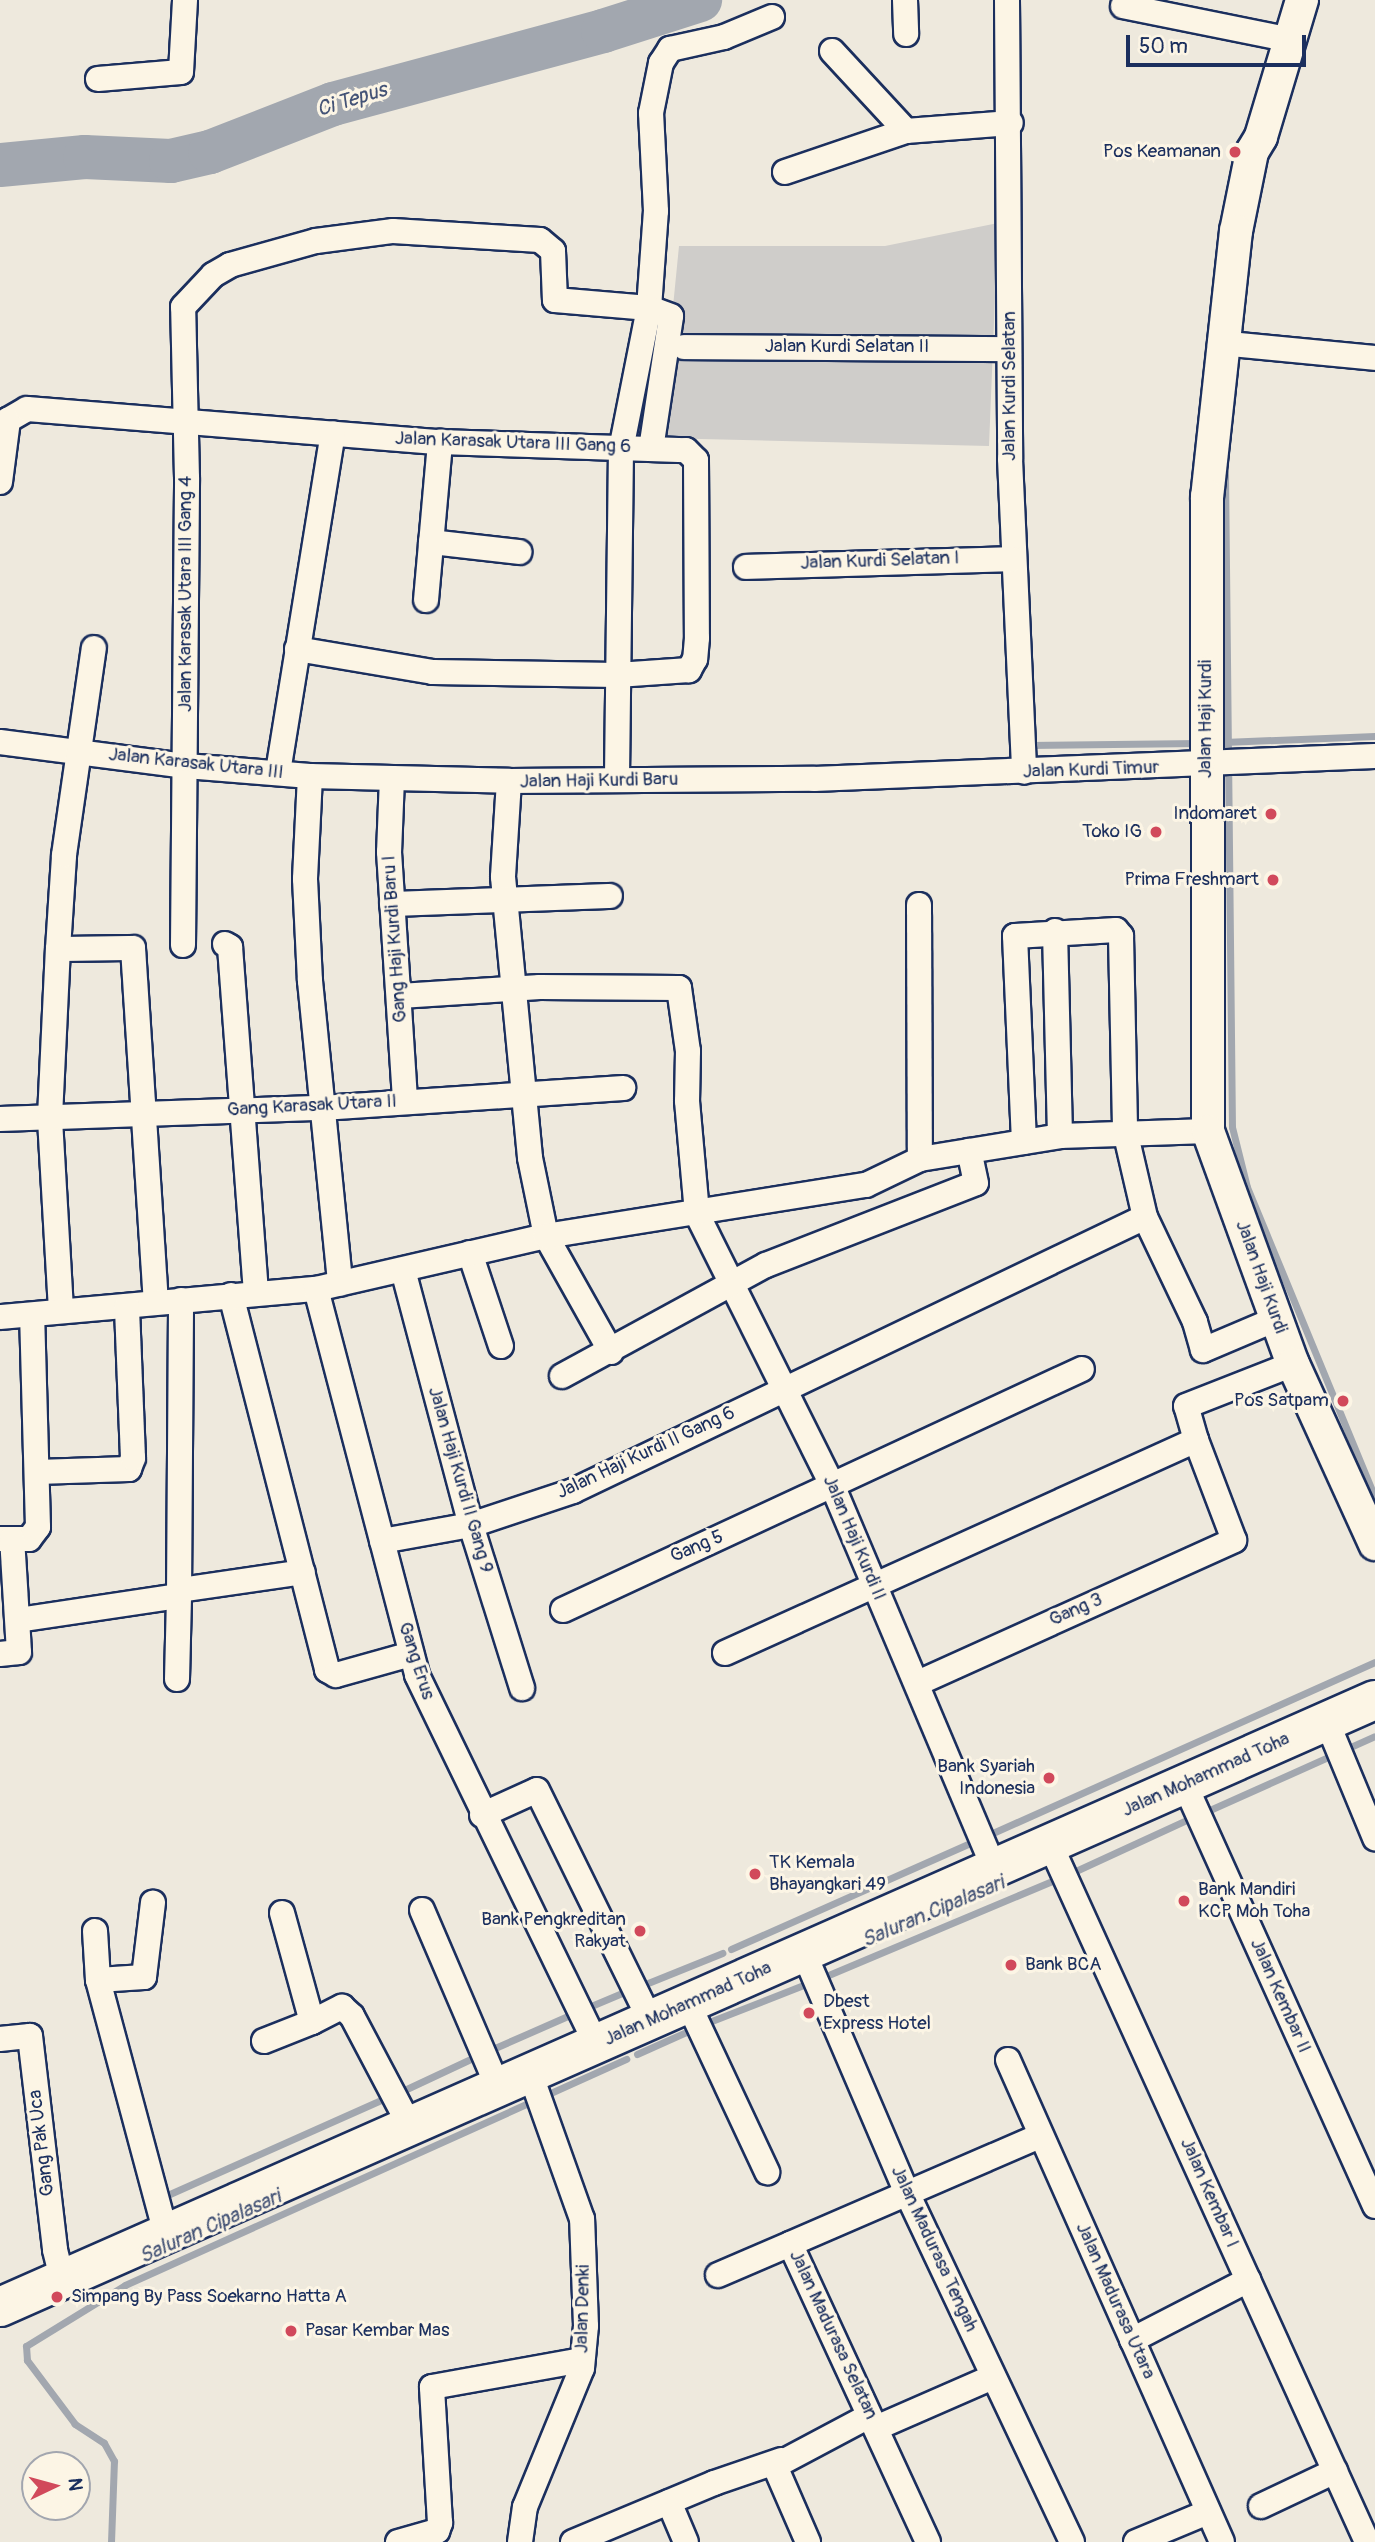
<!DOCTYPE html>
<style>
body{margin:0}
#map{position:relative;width:1375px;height:2542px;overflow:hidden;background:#eee9dd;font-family:Pangolin,sans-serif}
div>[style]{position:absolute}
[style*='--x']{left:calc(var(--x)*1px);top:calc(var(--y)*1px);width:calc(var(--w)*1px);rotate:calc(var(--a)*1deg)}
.green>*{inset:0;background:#cfcdca}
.stream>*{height:7px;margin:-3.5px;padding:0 3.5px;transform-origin:3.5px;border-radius:3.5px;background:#a2a7af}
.river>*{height:44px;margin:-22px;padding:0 22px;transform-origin:22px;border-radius:22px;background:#a2a7af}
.roads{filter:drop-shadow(2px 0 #1b2f5e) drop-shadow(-2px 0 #1b2f5e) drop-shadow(0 2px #1b2f5e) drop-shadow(0 -2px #1b2f5e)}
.minor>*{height:24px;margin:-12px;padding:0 12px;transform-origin:12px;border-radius:12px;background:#fcf5e5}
.tertiary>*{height:32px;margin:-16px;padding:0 16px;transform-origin:16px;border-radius:16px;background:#fcf5e5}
.primary>*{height:38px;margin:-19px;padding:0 19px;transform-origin:19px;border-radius:19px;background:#fcf5e5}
.dots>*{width:19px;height:19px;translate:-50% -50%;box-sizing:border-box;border:4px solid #fcf5e5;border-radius:50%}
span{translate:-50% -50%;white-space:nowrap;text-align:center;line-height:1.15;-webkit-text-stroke:6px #fcf5e5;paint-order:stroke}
.poi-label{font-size:19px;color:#1b2f5e}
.right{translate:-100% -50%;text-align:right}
.left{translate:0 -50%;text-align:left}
.street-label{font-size:19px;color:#1b2f5e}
.water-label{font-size:21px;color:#445376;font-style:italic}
.north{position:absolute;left:21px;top:2451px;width:70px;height:70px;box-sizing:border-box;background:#fcf5e5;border:2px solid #a2a6af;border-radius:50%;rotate:85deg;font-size:19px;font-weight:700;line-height:28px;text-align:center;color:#1b2f5e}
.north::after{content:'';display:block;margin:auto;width:24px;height:32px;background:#d1495b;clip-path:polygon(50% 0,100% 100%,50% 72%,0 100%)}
.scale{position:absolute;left:1126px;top:35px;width:180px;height:32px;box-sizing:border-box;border:4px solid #1b2f5e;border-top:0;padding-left:9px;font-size:21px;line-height:24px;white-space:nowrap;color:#1b2f5e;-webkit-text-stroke:5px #fcf5e5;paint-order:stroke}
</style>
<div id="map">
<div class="green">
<i style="clip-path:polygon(998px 223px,989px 446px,660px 438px,679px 246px,885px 246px)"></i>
</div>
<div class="stream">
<i style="--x:1225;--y:472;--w:655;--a:89.39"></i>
<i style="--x:1232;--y:1127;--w:62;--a:76"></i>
<i style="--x:1247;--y:1187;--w:335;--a:67.6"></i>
<i style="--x:1224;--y:742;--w:151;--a:-2.3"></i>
<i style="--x:1028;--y:745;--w:171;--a:-0.7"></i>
<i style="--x:1203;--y:1813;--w:188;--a:-24.1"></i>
<i style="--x:986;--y:1836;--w:426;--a:-24.1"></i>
<i style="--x:1067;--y:1875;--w:139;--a:-24.7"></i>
<i style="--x:731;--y:1949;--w:269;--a:-23.9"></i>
<i style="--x:819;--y:1979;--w:260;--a:-22.8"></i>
<i style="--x:638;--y:1987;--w:91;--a:-22"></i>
<i style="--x:584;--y:2009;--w:49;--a:-22.9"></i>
<i style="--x:704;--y:2024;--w:115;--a:-21.4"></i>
<i style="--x:488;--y:2051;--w:97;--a:-23.7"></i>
<i style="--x:637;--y:2054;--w:64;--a:-24.1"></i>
<i style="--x:398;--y:2093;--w:89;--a:-25.1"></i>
<i style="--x:163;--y:2197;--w:246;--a:-24"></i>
<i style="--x:111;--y:2542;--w:81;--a:-87.9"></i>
<i style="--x:114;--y:2461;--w:21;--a:-119"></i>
<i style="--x:104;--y:2443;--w:35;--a:-147"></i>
<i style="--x:75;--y:2424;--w:80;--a:-126.9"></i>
<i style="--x:27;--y:2360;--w:14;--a:-94"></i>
<i style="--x:26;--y:2346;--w:116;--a:-31.6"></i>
<i style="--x:125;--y:2285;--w:550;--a:-24.28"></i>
</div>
<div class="river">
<i style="--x:0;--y:165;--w:85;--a:-5.4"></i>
<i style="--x:85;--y:157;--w:86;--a:2.7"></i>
<i style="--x:171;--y:161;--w:40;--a:-13"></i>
<i style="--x:210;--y:152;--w:132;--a:-21.3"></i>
<i style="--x:333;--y:104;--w:280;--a:-15.1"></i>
<i style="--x:603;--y:31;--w:102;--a:-17.7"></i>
</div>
<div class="roads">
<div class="minor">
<i style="--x:905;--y:0;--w:34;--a:88"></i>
<i style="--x:1007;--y:0;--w:459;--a:89.6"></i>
<i style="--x:1010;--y:459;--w:313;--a:87.4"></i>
<i style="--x:1123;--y:6;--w:171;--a:11.4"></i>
<i style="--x:832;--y:51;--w:109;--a:47.2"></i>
<i style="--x:906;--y:131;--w:105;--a:-4.4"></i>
<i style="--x:98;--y:79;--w:83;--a:-4.8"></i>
<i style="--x:181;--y:72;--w:72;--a:-86.8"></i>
<i style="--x:785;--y:172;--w:128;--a:-18.7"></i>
<i style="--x:1220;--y:343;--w:156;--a:5.5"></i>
<i style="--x:684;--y:347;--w:325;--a:0.4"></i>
<i style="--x:651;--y:449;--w:134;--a:-81.4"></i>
<i style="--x:671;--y:316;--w:23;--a:-160"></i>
<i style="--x:649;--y:308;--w:97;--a:-85.9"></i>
<i style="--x:656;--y:211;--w:98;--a:-92.9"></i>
<i style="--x:651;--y:113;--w:51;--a:-78.7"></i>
<i style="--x:661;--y:63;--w:17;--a:-57"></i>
<i style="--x:670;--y:49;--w:55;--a:-12.5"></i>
<i style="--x:724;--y:37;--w:52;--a:-22.6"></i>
<i style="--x:0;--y:482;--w:63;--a:-82.6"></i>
<i style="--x:8;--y:420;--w:22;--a:-30"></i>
<i style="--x:27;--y:409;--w:414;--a:4.6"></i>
<i style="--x:440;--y:442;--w:246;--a:1.9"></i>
<i style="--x:686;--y:450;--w:14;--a:45"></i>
<i style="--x:696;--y:460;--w:178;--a:89.7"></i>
<i style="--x:697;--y:638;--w:21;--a:95"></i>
<i style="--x:695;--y:659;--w:13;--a:119"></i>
<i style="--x:689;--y:670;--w:72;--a:176"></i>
<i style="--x:617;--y:675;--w:184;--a:-179.1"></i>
<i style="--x:433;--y:672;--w:138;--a:-170.4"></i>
<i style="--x:431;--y:542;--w:89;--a:6.5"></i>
<i style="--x:746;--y:567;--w:267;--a:-1.7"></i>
<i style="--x:426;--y:600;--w:159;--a:-84.9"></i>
<i style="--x:0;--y:742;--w:188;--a:7.4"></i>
<i style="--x:186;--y:766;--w:124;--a:4.6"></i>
<i style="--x:310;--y:776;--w:199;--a:1.4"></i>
<i style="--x:509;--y:781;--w:305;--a:-0.4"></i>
<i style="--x:814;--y:779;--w:561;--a:-2.35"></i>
<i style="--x:278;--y:772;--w:343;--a:-80.8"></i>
<i style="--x:310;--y:776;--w:103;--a:92.8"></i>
<i style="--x:305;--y:879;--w:102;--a:87.2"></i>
<i style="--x:310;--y:981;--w:304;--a:84.3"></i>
<i style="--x:392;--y:778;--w:74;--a:92.3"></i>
<i style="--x:389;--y:852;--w:250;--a:86.3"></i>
<i style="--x:509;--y:781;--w:96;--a:93.6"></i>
<i style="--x:503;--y:877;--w:282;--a:84.5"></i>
<i style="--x:530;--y:1158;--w:80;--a:78.4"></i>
<i style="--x:546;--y:1236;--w:133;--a:60.7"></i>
<i style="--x:392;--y:904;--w:218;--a:-2.1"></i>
<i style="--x:919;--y:905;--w:254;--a:89.8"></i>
<i style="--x:1055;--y:931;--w:205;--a:88.6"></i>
<i style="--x:225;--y:944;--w:6;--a:31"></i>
<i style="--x:230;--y:947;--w:347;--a:85.7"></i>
<i style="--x:183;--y:945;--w:467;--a:-89.5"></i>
<i style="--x:187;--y:478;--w:171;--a:-91.3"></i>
<i style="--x:183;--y:307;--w:44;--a:-46.8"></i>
<i style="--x:213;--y:275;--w:20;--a:-30"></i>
<i style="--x:230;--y:265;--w:89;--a:-15.6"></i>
<i style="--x:316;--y:241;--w:78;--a:-7.4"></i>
<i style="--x:393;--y:231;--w:147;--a:3.5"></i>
<i style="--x:540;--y:240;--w:17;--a:40"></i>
<i style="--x:553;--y:251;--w:49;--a:87.7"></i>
<i style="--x:555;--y:300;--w:94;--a:4.9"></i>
<i style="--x:649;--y:308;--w:144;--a:101.2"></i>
<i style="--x:621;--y:449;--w:331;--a:90.7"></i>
<i style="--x:58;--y:949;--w:75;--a:-0.8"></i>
<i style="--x:133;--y:948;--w:355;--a:86.3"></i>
<i style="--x:400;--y:996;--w:140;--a:-3.7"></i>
<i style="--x:540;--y:987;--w:139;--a:0.4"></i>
<i style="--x:679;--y:988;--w:64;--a:81.9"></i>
<i style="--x:688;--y:1051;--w:50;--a:91.1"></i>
<i style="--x:687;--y:1101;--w:113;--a:84.9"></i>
<i style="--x:697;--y:1214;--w:305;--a:63.5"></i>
<i style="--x:833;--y:1487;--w:415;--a:67.1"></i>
<i style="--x:0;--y:1119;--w:322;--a:-2"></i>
<i style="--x:322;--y:1108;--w:302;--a:-3.8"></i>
<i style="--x:1024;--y:1142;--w:206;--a:-92.5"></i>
<i style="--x:1015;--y:936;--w:101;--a:-3.4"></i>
<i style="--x:1116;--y:930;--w:8;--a:50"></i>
<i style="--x:1121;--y:936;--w:195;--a:88.8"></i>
<i style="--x:1125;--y:1131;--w:88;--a:76.9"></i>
<i style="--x:1145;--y:1217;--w:116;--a:64.5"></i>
<i style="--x:1195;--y:1322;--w:29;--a:74"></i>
<i style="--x:1203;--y:1350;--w:79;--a:-23"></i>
<i style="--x:470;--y:1253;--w:98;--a:71.6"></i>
<i style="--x:403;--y:1270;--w:264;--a:75.1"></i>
<i style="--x:471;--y:1525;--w:171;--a:72.6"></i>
<i style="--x:316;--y:1289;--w:399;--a:75.3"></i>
<i style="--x:417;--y:1675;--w:410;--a:64.1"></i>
<i style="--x:231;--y:1295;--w:387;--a:75.6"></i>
<i style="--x:327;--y:1670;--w:10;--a:29"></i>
<i style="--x:336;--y:1675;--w:78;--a:-15.6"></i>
<i style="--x:61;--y:1310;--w:193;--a:-93.3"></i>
<i style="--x:50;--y:1117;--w:168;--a:-87.3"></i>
<i style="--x:58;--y:949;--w:94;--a:-86.3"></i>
<i style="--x:64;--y:855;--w:209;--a:-81.8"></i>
<i style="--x:0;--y:1317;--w:317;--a:-5.1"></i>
<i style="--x:316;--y:1289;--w:236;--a:-13"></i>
<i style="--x:546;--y:1236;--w:324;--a:-9.1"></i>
<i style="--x:866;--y:1185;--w:60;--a:-25.7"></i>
<i style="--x:920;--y:1159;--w:142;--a:-9.3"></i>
<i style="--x:1060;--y:1136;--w:148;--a:-1.9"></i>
<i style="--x:562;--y:1376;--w:232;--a:-28.6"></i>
<i style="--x:766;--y:1265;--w:225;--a:-21.3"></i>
<i style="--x:976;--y:1183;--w:33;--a:-102"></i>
<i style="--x:37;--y:1472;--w:92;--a:-1.9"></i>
<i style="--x:129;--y:1469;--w:12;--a:-70"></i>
<i style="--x:133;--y:1458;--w:152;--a:-92.3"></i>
<i style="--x:0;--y:1539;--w:29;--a:0"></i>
<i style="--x:29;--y:1539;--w:15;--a:-53"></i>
<i style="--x:38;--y:1527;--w:211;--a:-91.6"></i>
<i style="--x:382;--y:1541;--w:90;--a:-10.2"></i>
<i style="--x:471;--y:1525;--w:108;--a:-18.4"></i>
<i style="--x:573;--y:1491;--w:634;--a:-25.6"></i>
<i style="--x:180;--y:1590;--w:124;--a:-8.3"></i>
<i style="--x:563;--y:1610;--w:572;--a:-24.91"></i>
<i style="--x:18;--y:1620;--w:163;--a:-8.5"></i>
<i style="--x:179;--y:1596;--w:296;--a:-89.6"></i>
<i style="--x:725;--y:1653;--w:517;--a:-24.33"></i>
<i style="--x:1196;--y:1440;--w:35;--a:-106"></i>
<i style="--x:1186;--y:1406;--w:115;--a:-21.4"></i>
<i style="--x:0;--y:1654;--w:19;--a:-6"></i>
<i style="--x:19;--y:1652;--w:113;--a:-93.5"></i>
<i style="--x:177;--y:1679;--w:83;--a:-88.6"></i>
<i style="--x:918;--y:1683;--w:347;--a:-24.3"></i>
<i style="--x:1234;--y:1540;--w:107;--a:-110.8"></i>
<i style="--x:1327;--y:1722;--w:126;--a:67.5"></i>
<i style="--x:1185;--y:1785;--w:462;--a:65.7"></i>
<i style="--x:482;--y:1815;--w:60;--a:-24.4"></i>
<i style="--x:537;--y:1790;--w:256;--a:63.8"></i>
<i style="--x:1050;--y:1844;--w:767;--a:65.57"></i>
<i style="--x:422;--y:1910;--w:193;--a:66.8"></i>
<i style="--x:282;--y:1913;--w:113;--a:74.6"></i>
<i style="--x:312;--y:2022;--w:34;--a:-27"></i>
<i style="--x:342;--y:2007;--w:13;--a:42"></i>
<i style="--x:352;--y:2016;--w:124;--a:62.2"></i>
<i style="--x:95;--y:1931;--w:49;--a:86.5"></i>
<i style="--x:98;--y:1980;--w:262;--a:75"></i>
<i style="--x:804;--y:1953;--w:261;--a:66.8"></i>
<i style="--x:907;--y:2193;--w:386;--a:64.7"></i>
<i style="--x:98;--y:1980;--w:46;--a:-3.7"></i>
<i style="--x:144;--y:1977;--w:75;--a:-83.1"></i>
<i style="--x:688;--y:2003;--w:187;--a:64.9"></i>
<i style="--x:0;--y:2039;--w:30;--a:-6"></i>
<i style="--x:30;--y:2036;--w:215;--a:83.3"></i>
<i style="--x:55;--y:2250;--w:30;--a:76"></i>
<i style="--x:264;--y:2041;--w:52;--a:-21.6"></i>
<i style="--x:1008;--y:2060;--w:527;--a:66.06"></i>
<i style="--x:718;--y:2275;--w:78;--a:-23.3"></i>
<i style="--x:1132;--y:2340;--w:131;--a:-27.3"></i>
<i style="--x:876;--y:2428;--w:128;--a:-23.6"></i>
<i style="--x:669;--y:2502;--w:43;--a:67"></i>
<i style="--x:1261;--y:2506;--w:82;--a:-25.3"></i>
<i style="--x:398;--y:2542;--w:41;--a:-15.8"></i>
<i style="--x:437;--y:2531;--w:9;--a:-69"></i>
<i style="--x:440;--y:2523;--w:136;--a:-93.4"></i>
<i style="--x:432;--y:2387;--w:152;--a:-10.2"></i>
<i style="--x:520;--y:2542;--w:35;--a:-82"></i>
<i style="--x:525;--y:2507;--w:150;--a:-67.7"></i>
<i style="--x:582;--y:2368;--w:42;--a:-84.6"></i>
<i style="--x:586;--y:2326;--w:107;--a:-92.1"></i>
<i style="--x:582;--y:2219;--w:155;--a:-109.6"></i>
<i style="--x:573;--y:2542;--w:153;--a:-22.7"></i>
<i style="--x:714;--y:2483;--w:71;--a:-18.9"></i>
<i style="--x:808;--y:2542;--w:83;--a:-113.5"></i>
<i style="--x:775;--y:2466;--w:106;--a:-28"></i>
<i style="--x:928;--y:2542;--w:328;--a:-114.8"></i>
<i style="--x:790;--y:2244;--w:272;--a:-23.4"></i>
<i style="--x:1136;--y:2542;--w:78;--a:-22.6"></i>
</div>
<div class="tertiary">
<i style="--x:1302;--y:0;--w:143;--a:106.7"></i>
<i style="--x:1261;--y:137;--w:17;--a:121"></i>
<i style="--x:1252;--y:152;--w:81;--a:101.4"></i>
<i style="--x:1236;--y:231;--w:267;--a:96.2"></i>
<i style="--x:1207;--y:496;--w:635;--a:89.91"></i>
<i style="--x:1208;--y:1131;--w:248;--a:70"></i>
<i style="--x:1293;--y:1364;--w:198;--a:65.5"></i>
</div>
<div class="primary">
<i style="--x:0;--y:2307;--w:1503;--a:-23.82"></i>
</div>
</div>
<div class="dots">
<i style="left:1235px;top:152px;background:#d1495b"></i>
<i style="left:1271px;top:814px;background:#d1495b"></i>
<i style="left:1156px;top:832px;background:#d1495b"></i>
<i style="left:1273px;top:880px;background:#d1495b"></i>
<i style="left:1343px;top:1401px;background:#d1495b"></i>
<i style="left:1049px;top:1778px;background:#d1495b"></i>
<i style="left:755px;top:1874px;background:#d1495b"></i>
<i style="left:1184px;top:1901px;background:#d1495b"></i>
<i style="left:640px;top:1931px;background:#d1495b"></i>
<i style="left:1011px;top:1965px;background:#d1495b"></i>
<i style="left:809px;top:2013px;background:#d1495b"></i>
<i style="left:57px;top:2297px;background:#d1495b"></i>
<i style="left:291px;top:2331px;background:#d1495b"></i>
</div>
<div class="poi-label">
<span class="right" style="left:1221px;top:152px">Pos Keamanan</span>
<span class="right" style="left:1257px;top:814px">Indomaret</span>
<span class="right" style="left:1142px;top:832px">Toko IG</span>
<span class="right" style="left:1259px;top:880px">Prima Freshmart</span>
<span class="right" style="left:1329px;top:1401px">Pos Satpam</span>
<span class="right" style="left:1035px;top:1778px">Bank Syariah<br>Indonesia</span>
<span class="left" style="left:769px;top:1874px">TK Kemala<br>Bhayangkari 49</span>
<span class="left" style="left:1198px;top:1901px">Bank Mandiri<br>KCP Moh Toha</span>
<span class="right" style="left:626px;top:1931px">Bank Pengkreditan<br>Rakyat</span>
<span class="left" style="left:1025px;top:1965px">Bank BCA</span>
<span class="left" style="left:823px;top:2013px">Dbest<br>Express Hotel</span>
<span class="left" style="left:71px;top:2297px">Simpang By Pass Soekarno Hatta A</span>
<span class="left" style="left:305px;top:2331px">Pasar Kembar Mas</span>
</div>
<div class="street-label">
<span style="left:847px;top:347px">Jalan Kurdi Selatan II</span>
<span style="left:1010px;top:386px;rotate:-90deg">Jalan Kurdi Selatan</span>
<span style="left:513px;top:443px;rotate:2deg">Jalan Karasak Utara III Gang 6</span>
<span style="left:880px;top:561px;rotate:-2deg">Jalan Kurdi Selatan I</span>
<span style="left:186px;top:594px;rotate:-90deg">Jalan Karasak Utara III Gang 4</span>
<span style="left:1206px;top:719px;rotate:-90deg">Jalan Haji Kurdi</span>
<span style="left:196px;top:764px;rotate:6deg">Jalan Karasak Utara III</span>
<span style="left:1091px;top:770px;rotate:-2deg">Jalan Kurdi Timur</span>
<span style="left:599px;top:781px;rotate:-1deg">Jalan Haji Kurdi Baru</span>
<span style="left:395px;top:939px;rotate:-94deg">Gang Haji Kurdi Baru I</span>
<span style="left:312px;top:1106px;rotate:-3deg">Gang Karasak Utara II</span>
<span style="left:1261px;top:1277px;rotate:70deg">Jalan Haji Kurdi</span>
<span style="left:646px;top:1453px;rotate:-25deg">Jalan Haji Kurdi II Gang 6</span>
<span style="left:460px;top:1480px;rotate:74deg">Jalan Haji Kurdi II Gang 9</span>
<span style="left:854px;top:1538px;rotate:67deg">Jalan Haji Kurdi II</span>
<span style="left:697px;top:1547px;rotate:-23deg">Gang 5</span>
<span style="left:1076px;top:1610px;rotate:-24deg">Gang 3</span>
<span style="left:416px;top:1661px;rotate:72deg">Gang Erus</span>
<span style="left:1206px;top:1775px;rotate:-24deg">Jalan Mohammad Toha</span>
<span style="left:1280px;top:1996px;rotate:66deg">Jalan Kembar II</span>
<span style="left:688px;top:2004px;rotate:-24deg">Jalan Mohammad Toha</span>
<span style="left:42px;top:2143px;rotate:-97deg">Gang Pak Uca</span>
<span style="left:1209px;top:2193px;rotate:66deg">Jalan Kembar I</span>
<span style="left:934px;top:2249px;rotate:65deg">Jalan Madurasa Tengah</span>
<span style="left:1115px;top:2301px;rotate:66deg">Jalan Madurasa Utara</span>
<span style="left:583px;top:2309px;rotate:-89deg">Jalan Denki</span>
<span style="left:833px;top:2335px;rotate:65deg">Jalan Madurasa Selatan</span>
</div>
<div class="water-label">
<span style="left:352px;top:100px;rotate:-17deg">Ci Tepus</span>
<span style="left:933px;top:1912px;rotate:-23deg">Saluran Cipalasari</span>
<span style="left:210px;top:2227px;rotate:-24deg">Saluran Cipalasari</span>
</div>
<div class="north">N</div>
<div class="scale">50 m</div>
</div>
